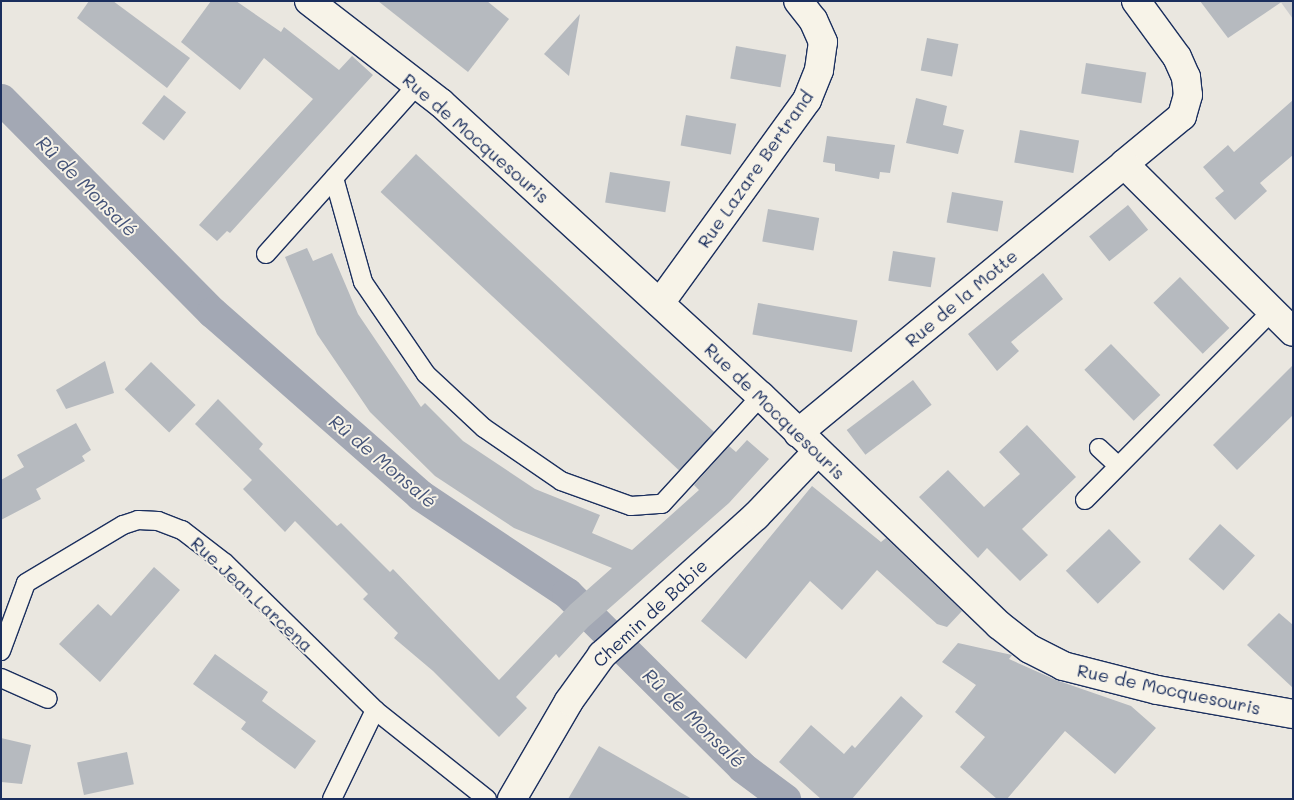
<!DOCTYPE html>
<meta charset="utf-8">
<style>
body{margin:0}
#map{position:relative;width:1294px;height:800px;overflow:hidden;background:#eae7e0;font-family:Mali,sans-serif}
div>[style]{position:absolute}
[style*='--x']{left:calc(var(--x)*1px);top:calc(var(--y)*1px);width:calc(var(--w)*1px);rotate:calc(var(--a)*1deg)}
.green>*{inset:0;background:#cbcccd}
.canal>*{height:31px;margin:-15.5px;padding:0 15.5px;transform-origin:15.5px;border-radius:15.5px;background:#a3a8b4}
.building>*{inset:0;background:#b6babf;transform-origin:0 0}
.roads{filter:drop-shadow(1px 0 #1b2f5e) drop-shadow(-1px 0 #1b2f5e) drop-shadow(0 1px #1b2f5e) drop-shadow(0 -1px #1b2f5e)}
.service>*{height:18px;margin:-9px;padding:0 9px;transform-origin:9px;border-radius:9px;background:#f7f3e8}
.minor>*{height:28px;margin:-14px;padding:0 14px;transform-origin:14px;border-radius:14px;background:#f7f3e8}
span{translate:-50% -50%;white-space:nowrap;text-align:center;line-height:1.15;-webkit-text-stroke:4px #f7f3e8;paint-order:stroke}
.street-label{font-size:18px;color:#1b2f5e}
.water-label{font-size:19px;color:#445378;font-style:italic}
.frame{position:absolute;inset:0;border:2px solid #1b2f5e;pointer-events:none}
</style>
<div id="map">
<div class="green">
<i style="clip-path:polygon(1280px 1px,1293px 1px,1293px 19px)"></i>
</div>
<div class="canal">
<i style="--x:1;--y:99;--w:300;--a:45.3"></i>
<i style="--x:212;--y:312;--w:277;--a:41.3"></i>
<i style="--x:420;--y:495;--w:177;--a:33.7"></i>
<i style="--x:567;--y:593;--w:247;--a:44.8"></i>
<i style="--x:742;--y:767;--w:54;--a:36.7"></i>
</div>
<div class="building">
<i style="clip-path:polygon(89px 1px,113px 1px,190px 58px,167px 88px,77px 18px)"></i>
<i style="clip-path:polygon(211px 1px,236px 1px,281px 32px,284px 27px,339px 70px,352px 56px,373px 75px,230px 233px,227px 231px,217px 241px,199px 225px,313px 99px,264px 58px,240px 90px,181px 42px)"></i>
<i style="clip-path:polygon(378px 1px,487px 1px,509px 19px,468px 72px)"></i>
<i style="clip-path:polygon(1200px 1px,1283px 1px,1228px 38px)"></i>
<i style="clip-path:polygon(580px 14px,569px 76px,544px 54px)"></i>
<i style="left:927px;top:38px;width:32px;height:33px;rotate:11deg"></i>
<i style="left:736px;top:46px;width:51px;height:33px;rotate:10deg"></i>
<i style="left:1086px;top:63px;width:61px;height:31px;rotate:9deg"></i>
<i style="left:164px;top:95px;width:28px;height:36px;rotate:38deg"></i>
<i style="clip-path:polygon(916px 98px,947px 106px,943px 125px,964px 130px,958px 154px,906px 143px)"></i>
<i style="clip-path:polygon(1293px 100px,1293px 155px,1260px 183px,1267px 191px,1235px 220px,1215px 198px,1224px 191px,1203px 167px,1228px 145px,1234px 152px)"></i>
<i style="left:686px;top:115px;width:51px;height:31px;rotate:10deg"></i>
<i style="left:1020px;top:130px;width:60px;height:33px;rotate:10deg"></i>
<i style="clip-path:polygon(827px 136px,895px 145px,890px 173px,880px 172px,879px 179px,835px 171px,835px 164px,823px 162px)"></i>
<i style="left:416px;top:154px;width:408px;height:52px;rotate:43deg"></i>
<i style="left:610px;top:172px;width:61px;height:31px;rotate:9deg"></i>
<i style="left:952px;top:192px;width:52px;height:31px;rotate:10deg"></i>
<i style="left:1128px;top:205px;width:32px;height:50px;rotate:51deg"></i>
<i style="left:768px;top:209px;width:52px;height:33px;rotate:10deg"></i>
<i style="clip-path:polygon(307px 248px,313px 261px,332px 253px,358px 314px,421px 407px,425px 403px,463px 441px,535px 489px,600px 515px,592px 533px,632px 550px,699px 490px,694px 485px,729px 446px,736px 452px,747px 440px,769px 459px,729px 503px,588px 627px,559px 658px,556px 654px,516px 697px,527px 708px,499px 737px,433px 671px,394px 638px,398px 633px,363px 599px,368px 594px,295px 521px,285px 532px,243px 489px,252px 480px,195px 424px,218px 399px,263px 444px,259px 449px,337px 526px,341px 523px,390px 572px,393px 569px,499px 680px,570px 605px,612px 568px,514px 528px,435px 476px,370px 412px,317px 334px,285px 257px)"></i>
<i style="left:893px;top:251px;width:43px;height:30px;rotate:9deg"></i>
<i style="clip-path:polygon(1043px 273px,1063px 299px,1011px 342px,1019px 351px,997px 371px,968px 334px)"></i>
<i style="left:1180px;top:277px;width:71px;height:37px;rotate:46deg"></i>
<i style="left:758px;top:303px;width:101px;height:32px;rotate:10deg"></i>
<i style="left:1111px;top:344px;width:71px;height:37px;rotate:46deg"></i>
<i style="clip-path:polygon(105px 361px,114px 393px,66px 409px,56px 390px)"></i>
<i style="left:151px;top:362px;width:62px;height:38px;rotate:44deg"></i>
<i style="clip-path:polygon(1293px 365px,1293px 415px,1237px 470px,1213px 445px)"></i>
<i style="left:913px;top:380px;width:31px;height:83px;rotate:53deg"></i>
<i style="clip-path:polygon(76px 423px,91px 450px,82px 456px,85px 461px,36px 489px,41px 499px,1px 520px,1px 480px,24px 467px,17px 455px)"></i>
<i style="clip-path:polygon(1027px 425px,1076px 477px,1022px 529px,1048px 555px,1020px 581px,987px 548px,978px 558px,919px 497px,948px 470px,984px 507px,1020px 474px,999px 452px)"></i>
<i style="clip-path:polygon(812px 486px,881px 542px,886px 538px,962px 611px,947px 627px,937px 624px,877px 570px,842px 610px,810px 581px,746px 659px,701px 621px)"></i>
<i style="left:1220px;top:524px;width:47px;height:47px;rotate:42deg"></i>
<i style="left:1109px;top:529px;width:46px;height:60px;rotate:46deg"></i>
<i style="clip-path:polygon(154px 567px,180px 590px,100px 682px,59px 644px,98px 604px,111px 616px)"></i>
<i style="clip-path:polygon(1279px 613px,1293px 625px,1293px 688px,1247px 645px)"></i>
<i style="clip-path:polygon(958px 643px,1012px 655px,1009px 659px,1056px 680px,1131px 706px,1156px 728px,1115px 774px,1065px 731px,1007px 799px,997px 799px,960px 767px,985px 737px,955px 712px,976px 685px,942px 662px)"></i>
<i style="clip-path:polygon(215px 654px,268px 692px,262px 701px,316px 741px,295px 769px,241px 729px,246px 722px,193px 684px)"></i>
<i style="clip-path:polygon(901px 696px,923px 716px,852px 799px,821px 799px,779px 762px,811px 725px,844px 754px,852px 745px,855px 748px)"></i>
<i style="clip-path:polygon(1px 738px,31px 745px,22px 784px,1px 782px)"></i>
<i style="clip-path:polygon(599px 746px,692px 799px,568px 799px)"></i>
<i style="left:127px;top:752px;width:33px;height:51px;rotate:78deg"></i>
</div>
<div class="roads">
<div class="service">
<i style="--x:334;--y:178;--w:108;--a:74.4"></i>
<i style="--x:363;--y:282;--w:112;--a:55.6"></i>
<i style="--x:426;--y:374;--w:79;--a:43"></i>
<i style="--x:484;--y:428;--w:93;--a:34.5"></i>
<i style="--x:561;--y:481;--w:74;--a:19.7"></i>
<i style="--x:631;--y:506;--w:31;--a:-4"></i>
<i style="--x:662;--y:504;--w:147;--a:-47.5"></i>
<i style="--x:266;--y:254;--w:228;--a:-48.2"></i>
<i style="--x:1099;--y:448;--w:26;--a:43"></i>
<i style="--x:1085;--y:500;--w:266;--a:-45.3"></i>
<i style="--x:1;--y:651;--w:72;--a:-69.8"></i>
<i style="--x:26;--y:583;--w:113;--a:-30.9"></i>
<i style="--x:123;--y:525;--w:16;--a:-18"></i>
<i style="--x:138;--y:520;--w:20;--a:3"></i>
<i style="--x:158;--y:521;--w:26;--a:21"></i>
<i style="--x:182;--y:530;--w:54;--a:37.5"></i>
<i style="--x:225;--y:563;--w:210;--a:44.4"></i>
<i style="--x:375;--y:710;--w:143;--a:38.5"></i>
<i style="--x:1;--y:678;--w:51;--a:24.1"></i>
<i style="--x:332;--y:799;--w:99;--a:-64.2"></i>
</div>
<div class="minor">
<i style="--x:309;--y:1;--w:167;--a:37.7"></i>
<i style="--x:441;--y:103;--w:434;--a:42.5"></i>
<i style="--x:761;--y:396;--w:330;--a:43.9"></i>
<i style="--x:999;--y:625;--w:39;--a:38"></i>
<i style="--x:1030;--y:649;--w:37;--a:27"></i>
<i style="--x:1063;--y:666;--w:97;--a:14.3"></i>
<i style="--x:1157;--y:690;--w:138;--a:10"></i>
<i style="--x:1136;--y:1;--w:69;--a:53.8"></i>
<i style="--x:1177;--y:57;--w:22;--a:66"></i>
<i style="--x:1186;--y:77;--w:18;--a:84"></i>
<i style="--x:1188;--y:95;--w:22;--a:106"></i>
<i style="--x:1182;--y:116;--w:75;--a:140.4"></i>
<i style="--x:1124;--y:164;--w:238;--a:44.8"></i>
<i style="--x:660;--y:303;--w:251;--a:-54.1"></i>
<i style="--x:807;--y:100;--w:32;--a:-68"></i>
<i style="--x:819;--y:70;--w:28;--a:-82"></i>
<i style="--x:823;--y:42;--w:24;--a:-114"></i>
<i style="--x:813;--y:20;--w:24;--a:-128"></i>
<i style="--x:798;--y:433;--w:423;--a:-39.5"></i>
<i style="--x:512;--y:799;--w:113;--a:-59.8"></i>
<i style="--x:569;--y:701;--w:57;--a:-54.3"></i>
<i style="--x:602;--y:655;--w:207;--a:-42.1"></i>
<i style="--x:756;--y:516;--w:88;--a:-46.4"></i>
</div>
</div>
<div class="street-label">
<span style="left:476px;top:138px;rotate:41deg">Rue de Mocquesouris</span>
<span style="left:755px;top:169px;rotate:-55deg">Rue Lazare Bertrand</span>
<span style="left:961px;top:298px;rotate:-40deg">Rue de la Motte</span>
<span style="left:775px;top:411px;rotate:44deg">Rue de Mocquesouris</span>
<span style="left:252px;top:594px;rotate:43deg">Rue Jean Larcena</span>
<span style="left:650px;top:613px;rotate:-43deg">Chemin de Babie</span>
<span style="left:1169px;top:689px;rotate:12deg">Rue de Mocquesouris</span>
</div>
<div class="water-label">
<span style="left:87px;top:186px;rotate:45deg">Rû de Monsalé</span>
<span style="left:383px;top:461px;rotate:40deg">Rû de Monsalé</span>
<span style="left:694px;top:718px;rotate:44deg">Rû de Monsalé</span>
</div>
<div class="frame"></div>
</div>
